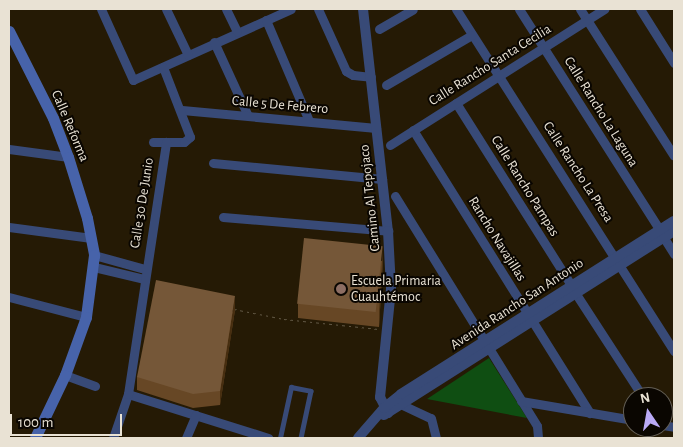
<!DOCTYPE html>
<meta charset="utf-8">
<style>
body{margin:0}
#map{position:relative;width:683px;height:447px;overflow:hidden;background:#251a05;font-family:"Alegreya Sans",sans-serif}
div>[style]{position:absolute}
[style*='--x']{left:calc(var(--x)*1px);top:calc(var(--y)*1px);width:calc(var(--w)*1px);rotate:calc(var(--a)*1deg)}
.green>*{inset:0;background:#0f4e12}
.path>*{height:1px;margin-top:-0.5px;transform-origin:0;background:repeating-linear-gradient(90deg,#605643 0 2.5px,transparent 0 6.5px)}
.service>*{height:4.5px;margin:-2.25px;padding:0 2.25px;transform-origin:2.25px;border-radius:2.25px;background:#384a77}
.minor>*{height:9px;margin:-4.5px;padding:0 4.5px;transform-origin:4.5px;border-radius:4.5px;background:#384a77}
.tertiary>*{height:10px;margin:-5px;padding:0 5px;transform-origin:5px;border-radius:5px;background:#384a77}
.secondary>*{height:11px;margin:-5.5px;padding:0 5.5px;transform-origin:5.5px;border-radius:5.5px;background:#4763aa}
.wall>*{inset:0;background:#674725}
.shaded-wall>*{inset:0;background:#472e10}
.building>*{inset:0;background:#755738;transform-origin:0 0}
.dots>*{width:14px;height:14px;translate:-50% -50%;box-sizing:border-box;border:2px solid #0a0601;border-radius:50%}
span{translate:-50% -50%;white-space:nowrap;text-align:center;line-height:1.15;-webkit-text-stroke:4px #0a0601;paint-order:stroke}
.street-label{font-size:14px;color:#e9e2d4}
.poi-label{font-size:14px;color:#e9e2d4}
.left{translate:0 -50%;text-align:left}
.frame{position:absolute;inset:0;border:10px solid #e9e2d4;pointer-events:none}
.north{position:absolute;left:623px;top:387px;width:50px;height:50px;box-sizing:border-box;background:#0a0601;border:1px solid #635e55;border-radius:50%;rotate:348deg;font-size:14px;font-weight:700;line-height:20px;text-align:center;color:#e9e2d4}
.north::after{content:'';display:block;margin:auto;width:18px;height:22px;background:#baaaf6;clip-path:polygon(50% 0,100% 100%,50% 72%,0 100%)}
.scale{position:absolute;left:10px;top:414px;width:112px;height:22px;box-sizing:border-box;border:2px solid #e9e2d4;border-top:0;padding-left:6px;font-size:15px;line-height:18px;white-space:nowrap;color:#e9e2d4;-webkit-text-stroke:4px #0a0601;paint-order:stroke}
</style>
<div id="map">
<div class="green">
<i style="clip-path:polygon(489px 358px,527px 418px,427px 399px)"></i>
</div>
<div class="path">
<i style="--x:234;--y:309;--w:51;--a:11.3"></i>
<i style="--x:284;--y:319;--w:95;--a:6.1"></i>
</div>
<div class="service">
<i style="--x:280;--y:438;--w:52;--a:-77.8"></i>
<i style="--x:291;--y:387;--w:20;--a:11"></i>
<i style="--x:311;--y:391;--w:48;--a:102"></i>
</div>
<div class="minor">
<i style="--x:101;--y:9;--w:78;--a:65.7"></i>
<i style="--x:133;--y:80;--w:173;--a:-24.2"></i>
<i style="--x:166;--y:9;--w:51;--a:64.4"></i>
<i style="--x:226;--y:9;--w:25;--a:64"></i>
<i style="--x:318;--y:9;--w:68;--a:65.7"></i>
<i style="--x:346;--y:71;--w:8;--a:30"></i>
<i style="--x:353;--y:75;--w:18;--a:6"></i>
<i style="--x:456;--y:9;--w:406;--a:57.5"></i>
<i style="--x:519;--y:9;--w:262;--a:57.5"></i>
<i style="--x:580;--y:9;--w:174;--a:57.4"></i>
<i style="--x:640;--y:9;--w:64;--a:57.8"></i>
<i style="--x:266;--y:20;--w:110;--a:66.9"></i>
<i style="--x:379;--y:29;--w:39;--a:-30"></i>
<i style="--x:214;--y:42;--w:81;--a:65.3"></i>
<i style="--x:386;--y:85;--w:99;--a:-30.2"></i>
<i style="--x:456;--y:103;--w:215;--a:57.7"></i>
<i style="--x:182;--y:110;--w:195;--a:5.3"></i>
<i style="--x:413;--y:130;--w:334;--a:58"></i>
<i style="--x:153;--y:142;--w:31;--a:0"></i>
<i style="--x:184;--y:142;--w:8;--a:-40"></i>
<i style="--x:190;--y:137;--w:75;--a:-111.1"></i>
<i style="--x:390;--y:145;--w:254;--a:-32.4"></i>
<i style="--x:9;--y:149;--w:60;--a:7.7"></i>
<i style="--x:213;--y:163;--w:170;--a:5.4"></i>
<i style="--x:395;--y:196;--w:270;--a:58.3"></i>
<i style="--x:537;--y:426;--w:12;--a:85"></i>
<i style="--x:223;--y:217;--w:166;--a:4.8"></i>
<i style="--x:9;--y:227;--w:83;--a:7.6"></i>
<i style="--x:664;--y:238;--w:19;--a:58"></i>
<i style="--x:94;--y:255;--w:53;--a:15.4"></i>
<i style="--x:94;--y:267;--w:51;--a:13.5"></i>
<i style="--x:576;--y:294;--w:123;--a:57"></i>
<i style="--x:9;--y:297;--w:80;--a:14.6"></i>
<i style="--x:65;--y:375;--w:32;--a:20"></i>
<i style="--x:128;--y:394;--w:147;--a:17.4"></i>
<i style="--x:521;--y:401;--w:114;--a:9.6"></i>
<i style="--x:396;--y:402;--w:38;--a:25"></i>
<i style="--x:431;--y:418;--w:21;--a:76"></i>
<i style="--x:663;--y:425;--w:11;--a:10"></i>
<i style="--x:113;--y:438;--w:46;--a:-71.2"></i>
<i style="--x:128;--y:394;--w:255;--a:-81.4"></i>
<i style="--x:186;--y:438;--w:25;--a:-67"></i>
</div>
<div class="tertiary">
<i style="--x:363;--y:9;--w:223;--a:83.6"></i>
<i style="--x:388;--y:231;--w:58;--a:87"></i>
<i style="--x:391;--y:289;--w:109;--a:95.8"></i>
<i style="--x:380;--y:397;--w:18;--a:63"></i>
<i style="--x:384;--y:415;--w:343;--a:-32.4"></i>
<i style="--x:358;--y:438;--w:40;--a:-49"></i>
<i style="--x:384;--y:408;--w:22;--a:-39"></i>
<i style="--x:401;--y:394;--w:323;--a:-32.4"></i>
</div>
<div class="secondary">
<i style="--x:9;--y:31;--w:97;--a:63.2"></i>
<i style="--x:53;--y:118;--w:42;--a:69"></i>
<i style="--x:68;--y:157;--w:64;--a:72.7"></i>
<i style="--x:87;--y:218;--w:38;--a:79"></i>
<i style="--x:94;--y:255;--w:63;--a:97.4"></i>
<i style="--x:86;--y:317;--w:62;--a:109.9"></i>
<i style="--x:65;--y:375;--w:70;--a:115.5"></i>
</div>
<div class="wall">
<i style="clip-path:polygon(383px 260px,379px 327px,298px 318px,298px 304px)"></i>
<i style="clip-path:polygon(235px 310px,220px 405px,193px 408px,137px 390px,137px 377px)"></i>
</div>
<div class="shaded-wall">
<i style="clip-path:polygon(383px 246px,383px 260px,379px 327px,379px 313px)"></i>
<i style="clip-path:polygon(235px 296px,235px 310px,220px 405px,220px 391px)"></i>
</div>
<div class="building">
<i style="left:304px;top:238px;width:79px;height:66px;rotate:6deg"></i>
<i style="clip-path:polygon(156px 280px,235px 296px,220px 391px,193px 394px,137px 377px)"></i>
</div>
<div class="dots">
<i style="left:341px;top:289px;background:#8d6e63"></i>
</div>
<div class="street-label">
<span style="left:490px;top:65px;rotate:-32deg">Calle Rancho Santa Cecilia</span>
<span style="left:280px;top:105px;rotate:5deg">Calle 5 De Febrero</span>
<span style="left:601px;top:112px;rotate:58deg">Calle Rancho La Laguna</span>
<span style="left:70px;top:126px;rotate:67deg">Calle Reforma</span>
<span style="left:578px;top:172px;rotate:57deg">Calle Rancho La Presa</span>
<span style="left:525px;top:186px;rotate:58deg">Calle Rancho Pampas</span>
<span style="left:370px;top:198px;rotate:-96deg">Camino Al Tepojaco</span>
<span style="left:142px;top:203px;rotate:-81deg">Calle 30 De Junio</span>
<span style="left:497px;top:239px;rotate:58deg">Rancho Navajillas</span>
<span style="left:517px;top:304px;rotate:-33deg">Avenida Rancho San Antonio</span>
</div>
<div class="poi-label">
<span class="left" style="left:351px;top:289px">Escuela Primaria<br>Cuauhtémoc</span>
</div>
<div class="frame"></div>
<div class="north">N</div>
<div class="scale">100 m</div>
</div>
